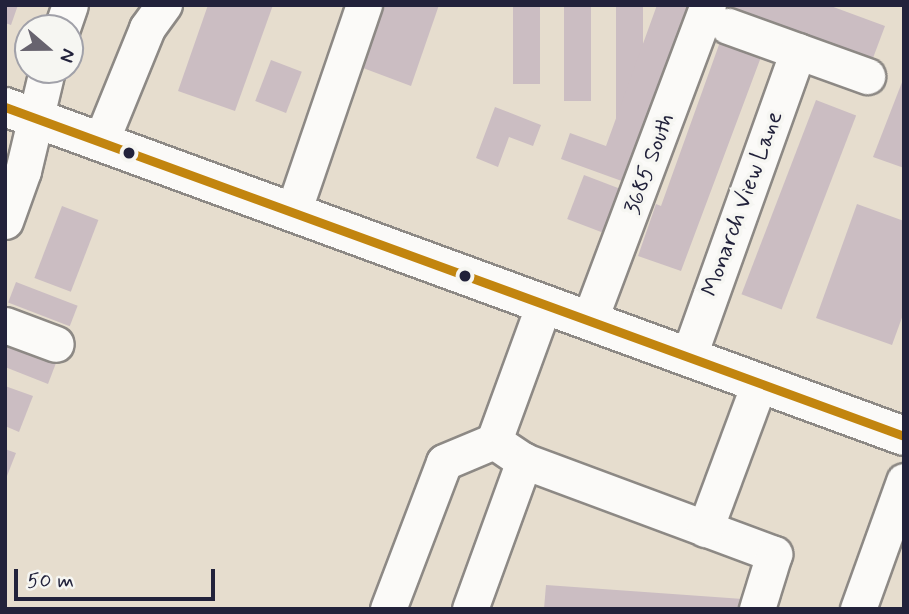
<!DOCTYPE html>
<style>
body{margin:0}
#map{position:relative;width:909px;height:614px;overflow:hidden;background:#e6ddce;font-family:Mynerve,sans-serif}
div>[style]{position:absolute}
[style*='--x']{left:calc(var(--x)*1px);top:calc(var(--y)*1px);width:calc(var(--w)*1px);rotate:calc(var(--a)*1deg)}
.building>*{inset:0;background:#cbbdc2;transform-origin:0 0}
.roads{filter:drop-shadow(2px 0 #8d8985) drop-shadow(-2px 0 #8d8985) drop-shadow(0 2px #8d8985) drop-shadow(0 -2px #8d8985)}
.minor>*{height:35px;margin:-17.5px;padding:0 17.5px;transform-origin:17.5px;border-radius:17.5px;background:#fbfaf8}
.major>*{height:38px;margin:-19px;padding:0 19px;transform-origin:19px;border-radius:19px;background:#fbfaf8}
.bus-1>*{height:9px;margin:-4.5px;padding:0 4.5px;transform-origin:4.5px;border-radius:4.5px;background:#c2850f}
.dots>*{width:19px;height:19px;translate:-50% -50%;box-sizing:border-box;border:4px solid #f6f6f2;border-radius:50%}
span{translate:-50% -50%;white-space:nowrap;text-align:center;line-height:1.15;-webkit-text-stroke:7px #f6f6f2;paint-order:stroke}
.street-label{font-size:23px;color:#22223b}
.frame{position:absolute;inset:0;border:7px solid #22223b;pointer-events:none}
.north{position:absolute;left:14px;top:14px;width:70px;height:70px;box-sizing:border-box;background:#f6f6f2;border:2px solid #a1a1a9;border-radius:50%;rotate:110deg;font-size:19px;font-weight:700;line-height:28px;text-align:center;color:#22223b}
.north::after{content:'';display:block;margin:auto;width:24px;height:32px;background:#67636e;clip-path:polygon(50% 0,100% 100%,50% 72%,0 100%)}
.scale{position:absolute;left:14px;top:569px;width:201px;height:32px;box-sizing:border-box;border:4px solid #22223b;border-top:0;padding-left:9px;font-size:21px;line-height:24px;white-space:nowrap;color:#22223b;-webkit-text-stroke:5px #f6f6f2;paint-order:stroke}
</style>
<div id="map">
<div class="building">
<i style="clip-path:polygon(5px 5px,18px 5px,11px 25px,5px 23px)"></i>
<i style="clip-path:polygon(208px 5px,273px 5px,235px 111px,178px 91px)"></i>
<i style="clip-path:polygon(385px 5px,439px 5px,411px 86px,363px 68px)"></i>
<i style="left:513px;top:5px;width:27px;height:79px"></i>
<i style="left:564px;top:5px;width:27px;height:96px"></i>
<i style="left:616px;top:5px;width:27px;height:114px"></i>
<i style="clip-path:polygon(657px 5px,694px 5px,630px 184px,561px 159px,570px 133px,606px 146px)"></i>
<i style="clip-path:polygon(725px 5px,828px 5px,885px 26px,870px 66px,723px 11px)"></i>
<i style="clip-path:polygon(720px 42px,761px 57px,681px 271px,638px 256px,656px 204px,661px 206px)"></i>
<i style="left:271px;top:60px;width:33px;height:44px;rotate:21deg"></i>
<i style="clip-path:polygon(904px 77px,904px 168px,873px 157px)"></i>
<i style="left:816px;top:100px;width:43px;height:208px;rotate:21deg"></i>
<i style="clip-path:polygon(495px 107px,541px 125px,533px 146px,509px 137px,498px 167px,476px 158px)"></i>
<i style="left:584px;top:175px;width:42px;height:47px;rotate:21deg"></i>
<i style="clip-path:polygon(857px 204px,904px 221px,904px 312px,892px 345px,816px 318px)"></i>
<i style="left:62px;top:206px;width:39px;height:77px;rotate:21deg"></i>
<i style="left:16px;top:282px;width:66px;height:22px;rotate:21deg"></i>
<i style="clip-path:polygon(5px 344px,56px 363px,48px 384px,5px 367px)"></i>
<i style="clip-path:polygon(5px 386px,33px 396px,19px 432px,5px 426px)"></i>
<i style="clip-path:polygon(5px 449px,16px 453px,5px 481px)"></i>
<i style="clip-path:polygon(546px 585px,743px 599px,742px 609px,544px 609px)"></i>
</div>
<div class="roads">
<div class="minor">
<i style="--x:728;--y:26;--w:148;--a:19.8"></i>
<i style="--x:62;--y:28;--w:24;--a:-71"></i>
<i style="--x:101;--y:141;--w:122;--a:-67.8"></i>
<i style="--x:147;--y:28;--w:29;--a:-54"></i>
<i style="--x:293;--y:212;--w:219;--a:-71.1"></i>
<i style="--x:5;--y:221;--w:53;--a:-70.2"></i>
<i style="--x:23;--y:171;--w:104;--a:-76.6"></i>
<i style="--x:544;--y:304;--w:146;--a:110.1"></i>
<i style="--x:494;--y:441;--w:36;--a:34"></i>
<i style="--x:524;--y:461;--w:267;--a:20.4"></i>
<i style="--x:774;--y:554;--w:58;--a:107.2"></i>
<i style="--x:589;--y:321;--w:338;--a:-69.4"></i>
<i style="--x:5;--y:325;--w:54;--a:20.4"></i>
<i style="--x:688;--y:358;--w:326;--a:-70.3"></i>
<i style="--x:705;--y:529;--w:155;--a:-69.6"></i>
<i style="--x:388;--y:609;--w:157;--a:-69.1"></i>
<i style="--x:444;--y:462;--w:54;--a:-22.8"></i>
<i style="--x:470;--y:609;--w:158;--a:-70"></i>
<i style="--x:858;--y:609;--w:136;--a:-70.2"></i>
</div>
<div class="major">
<i style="--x:5;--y:107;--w:957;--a:20.1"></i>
</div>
</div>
<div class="bus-1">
<i style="--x:5;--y:107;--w:957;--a:20.1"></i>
</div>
<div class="dots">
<i style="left:129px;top:153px;background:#22223b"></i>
<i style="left:465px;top:276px;background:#22223b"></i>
</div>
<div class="street-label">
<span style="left:650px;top:164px;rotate:-70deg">3685 South</span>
<span style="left:743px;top:204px;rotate:-70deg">Monarch View Lane</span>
</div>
<div class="frame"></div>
<div class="north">N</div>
<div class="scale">50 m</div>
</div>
